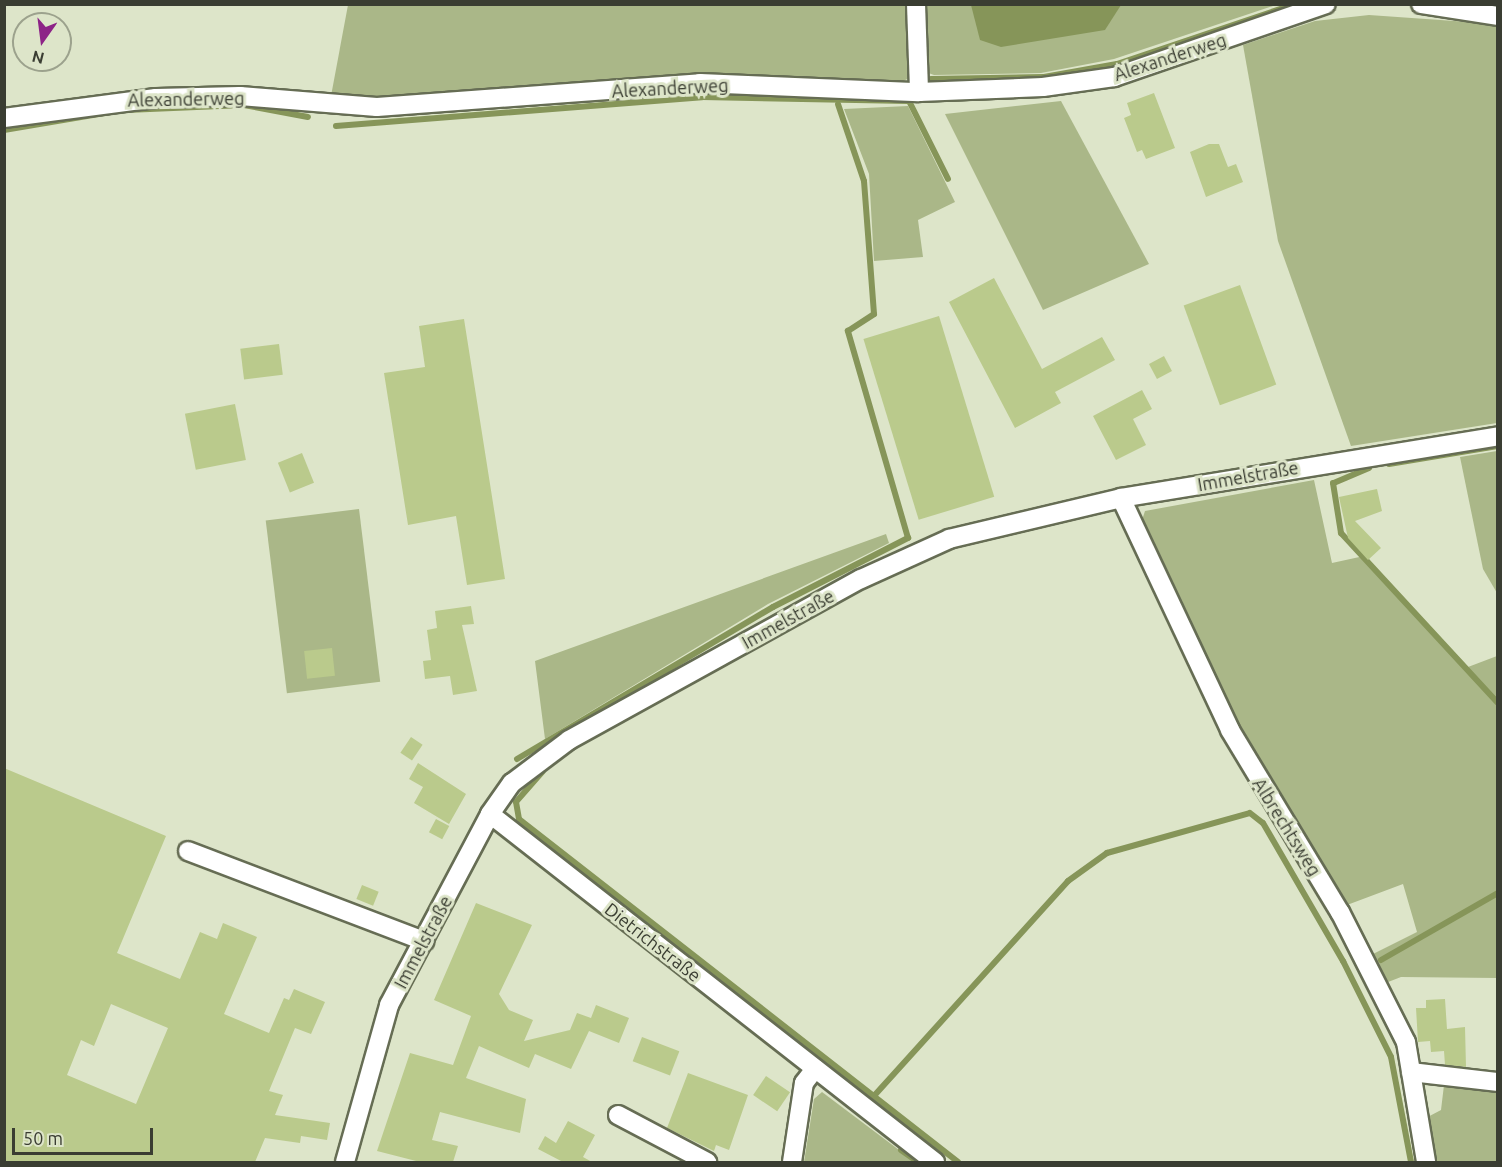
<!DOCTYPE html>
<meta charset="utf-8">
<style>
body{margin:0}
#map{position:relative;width:1502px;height:1167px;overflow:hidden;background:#dde5c9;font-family:Ubuntu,sans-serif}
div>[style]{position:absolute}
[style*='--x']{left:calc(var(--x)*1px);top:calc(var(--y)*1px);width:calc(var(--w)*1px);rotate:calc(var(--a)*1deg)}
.green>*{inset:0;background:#aab788;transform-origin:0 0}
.water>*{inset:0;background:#869559}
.stream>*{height:6px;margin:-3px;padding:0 3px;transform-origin:3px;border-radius:3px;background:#869559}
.building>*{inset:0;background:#baca8c;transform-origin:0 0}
.roads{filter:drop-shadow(2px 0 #666d54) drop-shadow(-2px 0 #666d54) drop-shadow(0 2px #666d54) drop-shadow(0 -2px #666d54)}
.minor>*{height:18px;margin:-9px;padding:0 9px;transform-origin:9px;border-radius:9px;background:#fff}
span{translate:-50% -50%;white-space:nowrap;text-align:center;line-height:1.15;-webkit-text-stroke:6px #dde5c9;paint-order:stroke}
.street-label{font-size:18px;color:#3a3d32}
.frame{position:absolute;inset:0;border:6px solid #3a3d32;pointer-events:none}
.north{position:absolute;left:12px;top:12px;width:60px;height:60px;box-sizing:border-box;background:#dde5c9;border:2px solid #9ca28d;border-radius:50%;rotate:194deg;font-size:16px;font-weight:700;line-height:24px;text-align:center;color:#3a3d32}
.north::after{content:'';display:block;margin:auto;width:21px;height:27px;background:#8d2387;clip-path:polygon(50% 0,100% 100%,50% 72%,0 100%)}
.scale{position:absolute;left:12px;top:1128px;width:141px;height:27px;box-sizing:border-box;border:3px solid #3a3d32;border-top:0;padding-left:8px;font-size:18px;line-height:21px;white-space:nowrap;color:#3a3d32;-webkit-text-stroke:4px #dde5c9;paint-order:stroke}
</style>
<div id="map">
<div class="green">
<i style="clip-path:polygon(348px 5px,909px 5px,911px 77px,892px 87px,378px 101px,331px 96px)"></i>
<i style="clip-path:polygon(922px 5px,1276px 5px,1114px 59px,1041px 73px,934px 75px,923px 71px)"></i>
<i style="clip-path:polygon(1369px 15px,1497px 24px,1497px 423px,1351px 446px,1278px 241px,1243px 45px,1315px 21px)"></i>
<i style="clip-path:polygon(1061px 101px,1149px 264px,1043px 310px,945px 114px)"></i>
<i style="clip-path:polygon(908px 106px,955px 202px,918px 220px,923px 257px,874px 261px,869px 174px,844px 109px)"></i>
<i style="clip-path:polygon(1497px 451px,1498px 451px,1497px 593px,1483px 569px,1460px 457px)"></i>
<i style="clip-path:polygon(1314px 480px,1332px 563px,1364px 556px,1468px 667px,1497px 656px,1497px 978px,1401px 977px,1383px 984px,1369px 956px,1417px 932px,1403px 884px,1347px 905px,1274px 798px,1140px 526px,1145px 511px)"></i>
<i style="left:359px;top:509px;width:174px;height:94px;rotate:83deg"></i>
<i style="clip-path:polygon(886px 534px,889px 543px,768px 604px,545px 739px,535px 661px)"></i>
<i style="clip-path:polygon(1444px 1085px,1497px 1092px,1497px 1162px,1430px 1162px,1422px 1120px,1441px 1110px)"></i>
<i style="clip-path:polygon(822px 1092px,915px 1162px,804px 1162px,814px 1099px)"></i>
</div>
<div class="water">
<i style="clip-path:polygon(971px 5px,971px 4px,1121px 5px,1105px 30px,1001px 47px,980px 40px)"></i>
</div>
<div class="stream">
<i style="--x:931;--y:79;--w:113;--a:-1"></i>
<i style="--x:1044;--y:77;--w:74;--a:-10.1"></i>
<i style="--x:1117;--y:64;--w:188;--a:-18.6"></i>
<i style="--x:126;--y:110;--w:118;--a:-2.4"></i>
<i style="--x:244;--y:105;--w:65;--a:10.6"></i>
<i style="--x:336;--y:126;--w:367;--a:-4.5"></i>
<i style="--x:702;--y:97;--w:207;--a:1.1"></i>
<i style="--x:909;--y:101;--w:87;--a:63.4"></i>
<i style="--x:4;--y:130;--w:108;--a:-9.6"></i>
<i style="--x:1389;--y:464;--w:110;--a:-9.4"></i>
<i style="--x:1369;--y:468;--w:39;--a:157"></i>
<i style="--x:1333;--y:483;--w:51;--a:80.9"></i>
<i style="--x:1341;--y:533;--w:231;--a:47.3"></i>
<i style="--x:517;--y:759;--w:298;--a:-30.7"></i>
<i style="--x:773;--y:607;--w:152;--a:-27.1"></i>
<i style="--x:908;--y:538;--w:216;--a:-106.2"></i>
<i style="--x:848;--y:331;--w:31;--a:-33"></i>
<i style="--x:874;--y:314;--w:133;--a:-94.3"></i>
<i style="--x:864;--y:181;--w:81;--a:-108.7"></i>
<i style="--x:543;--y:771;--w:41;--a:131.1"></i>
<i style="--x:516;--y:802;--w:17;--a:80"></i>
<i style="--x:519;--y:819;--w:557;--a:38"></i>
<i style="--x:1381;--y:960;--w:135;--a:-29.8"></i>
<i style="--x:873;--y:1097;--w:291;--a:-47.9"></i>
<i style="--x:1068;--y:881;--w:48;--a:-35.7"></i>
<i style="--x:1107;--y:853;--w:148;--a:-15.6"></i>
<i style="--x:1250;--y:813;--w:16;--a:38"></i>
<i style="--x:1263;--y:823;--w:160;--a:59.9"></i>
<i style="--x:1343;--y:961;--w:107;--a:63.4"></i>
<i style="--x:1391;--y:1057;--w:107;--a:79.2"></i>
<i style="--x:901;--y:1150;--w:21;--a:35"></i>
</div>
<div class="building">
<i style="clip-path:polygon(1154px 93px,1175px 148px,1146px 159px,1142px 150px,1137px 152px,1124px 118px,1131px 115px,1127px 103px)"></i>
<i style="clip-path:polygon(1209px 144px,1219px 144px,1228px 167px,1236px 164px,1243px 182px,1206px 197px,1190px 152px)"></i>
<i style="clip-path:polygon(994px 278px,1042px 369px,1102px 337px,1115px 360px,1055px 392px,1061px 403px,1015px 428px,949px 302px)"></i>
<i style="left:1240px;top:285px;width:106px;height:60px;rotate:70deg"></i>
<i style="left:939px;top:316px;width:189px;height:79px;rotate:73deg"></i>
<i style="clip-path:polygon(464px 319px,505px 579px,467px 585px,456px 516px,408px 525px,384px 373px,425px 367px,419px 326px)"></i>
<i style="left:279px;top:344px;width:31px;height:39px;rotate:83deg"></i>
<i style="left:1164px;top:356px;width:17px;height:17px;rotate:62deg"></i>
<i style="clip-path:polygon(1142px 390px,1152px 409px,1133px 419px,1146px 445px,1116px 460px,1093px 416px)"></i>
<i style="left:235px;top:404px;width:57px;height:51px;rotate:79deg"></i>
<i style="left:302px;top:453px;width:32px;height:26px;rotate:68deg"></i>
<i style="clip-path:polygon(1377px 489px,1382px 511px,1355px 521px,1381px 548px,1368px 560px,1348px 538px,1339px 497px)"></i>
<i style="clip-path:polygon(471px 606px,474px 624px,462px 625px,477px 691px,453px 695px,450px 676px,425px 679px,423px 661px,431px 660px,427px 630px,437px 628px,435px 611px)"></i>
<i style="left:332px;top:648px;width:28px;height:28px;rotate:84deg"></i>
<i style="left:411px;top:737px;width:14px;height:19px;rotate:34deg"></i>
<i style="clip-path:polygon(418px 763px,466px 794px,449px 824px,414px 803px,423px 787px,409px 779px)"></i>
<i style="clip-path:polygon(evenodd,4px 768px,166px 836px,117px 953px,180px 979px,200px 932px,217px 939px,223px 923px,257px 937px,224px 1014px,269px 1033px,284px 998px,289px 1000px,294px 989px,325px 1002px,311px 1034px,295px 1028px,269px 1091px,283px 1095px,275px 1115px,330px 1123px,327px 1140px,301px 1136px,300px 1143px,265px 1138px,255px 1162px,4px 1162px,4px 768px,111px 1004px,168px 1028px,136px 1104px,67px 1075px,81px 1040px,94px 1046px,111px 1004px)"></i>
<i style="left:436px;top:819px;width:15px;height:15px;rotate:28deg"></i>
<i style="left:362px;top:885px;width:18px;height:15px;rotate:22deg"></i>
<i style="clip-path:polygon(476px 903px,532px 925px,499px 994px,509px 1010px,533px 1020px,524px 1041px,570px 1030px,577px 1013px,591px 1018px,596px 1005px,629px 1018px,619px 1043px,589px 1031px,571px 1069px,535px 1054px,529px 1068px,479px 1046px,466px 1078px,526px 1099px,520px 1133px,440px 1112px,432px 1140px,458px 1146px,453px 1162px,420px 1162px,377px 1151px,410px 1053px,453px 1065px,471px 1016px,434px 1000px)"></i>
<i style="clip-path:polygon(1445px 999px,1447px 1029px,1465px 1027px,1466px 1067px,1445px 1065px,1444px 1051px,1431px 1052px,1430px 1041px,1418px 1042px,1416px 1008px,1426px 1008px,1426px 1000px)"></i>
<i style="left:642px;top:1037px;width:40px;height:26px;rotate:21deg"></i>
<i style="clip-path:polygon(688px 1073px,748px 1095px,729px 1150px,716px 1145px,714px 1151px,667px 1128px)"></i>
<i style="left:766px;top:1076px;width:29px;height:23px;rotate:34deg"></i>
<i style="clip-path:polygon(568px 1121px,595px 1135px,583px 1157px,592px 1162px,563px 1162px,538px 1149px,545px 1136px,556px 1143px)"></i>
</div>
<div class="roads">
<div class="minor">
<i style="--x:916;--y:4;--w:88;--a:88"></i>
<i style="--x:1421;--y:4;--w:78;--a:8.9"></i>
<i style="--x:4;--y:118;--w:153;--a:-7.5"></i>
<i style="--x:156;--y:98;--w:84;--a:-1.4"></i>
<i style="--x:240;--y:96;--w:137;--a:4.6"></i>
<i style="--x:377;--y:107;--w:324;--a:-4.2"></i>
<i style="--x:700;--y:83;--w:219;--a:2.4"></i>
<i style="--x:919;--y:92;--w:124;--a:-2.3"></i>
<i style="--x:1043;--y:87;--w:72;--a:-8"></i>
<i style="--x:1114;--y:77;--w:224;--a:-19"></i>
<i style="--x:1121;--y:498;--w:256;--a:64.8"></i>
<i style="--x:1230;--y:730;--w:213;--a:58.9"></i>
<i style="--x:1340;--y:912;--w:146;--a:63.1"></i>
<i style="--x:1406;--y:1042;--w:122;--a:80.5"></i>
<i style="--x:490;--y:814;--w:565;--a:38.03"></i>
<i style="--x:188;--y:851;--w:253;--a:20.9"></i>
<i style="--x:1411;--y:1072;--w:88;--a:6.6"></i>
<i style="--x:618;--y:1115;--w:101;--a:27.8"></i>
<i style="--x:345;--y:1162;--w:163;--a:-74.3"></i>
<i style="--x:389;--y:1005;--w:216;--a:-62.1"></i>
<i style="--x:490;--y:814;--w:38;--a:-55"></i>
<i style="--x:512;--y:783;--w:71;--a:-37"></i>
<i style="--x:569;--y:740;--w:333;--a:-28.9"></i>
<i style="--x:861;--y:579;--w:97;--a:-24.4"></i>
<i style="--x:949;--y:539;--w:177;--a:-13.4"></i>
<i style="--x:1121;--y:498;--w:382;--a:-9.3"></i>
<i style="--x:792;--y:1162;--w:80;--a:-81.4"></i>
<i style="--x:804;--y:1083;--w:18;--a:-52"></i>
</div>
</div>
<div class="street-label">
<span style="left:1170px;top:57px;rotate:-18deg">Alexanderweg</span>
<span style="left:670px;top:88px;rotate:-3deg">Alexanderweg</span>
<span style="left:186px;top:99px;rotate:-1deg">Alexanderweg</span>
<span style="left:1248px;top:476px;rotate:-10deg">Immelstraße</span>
<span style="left:788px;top:619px;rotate:-29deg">Immelstraße</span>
<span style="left:1287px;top:827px;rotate:58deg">Albrechtsweg</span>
<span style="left:423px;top:942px;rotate:-62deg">Immelstraße</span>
<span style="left:653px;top:942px;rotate:38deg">Dietrichstraße</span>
</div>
<div class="frame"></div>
<div class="north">N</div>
<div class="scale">50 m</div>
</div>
